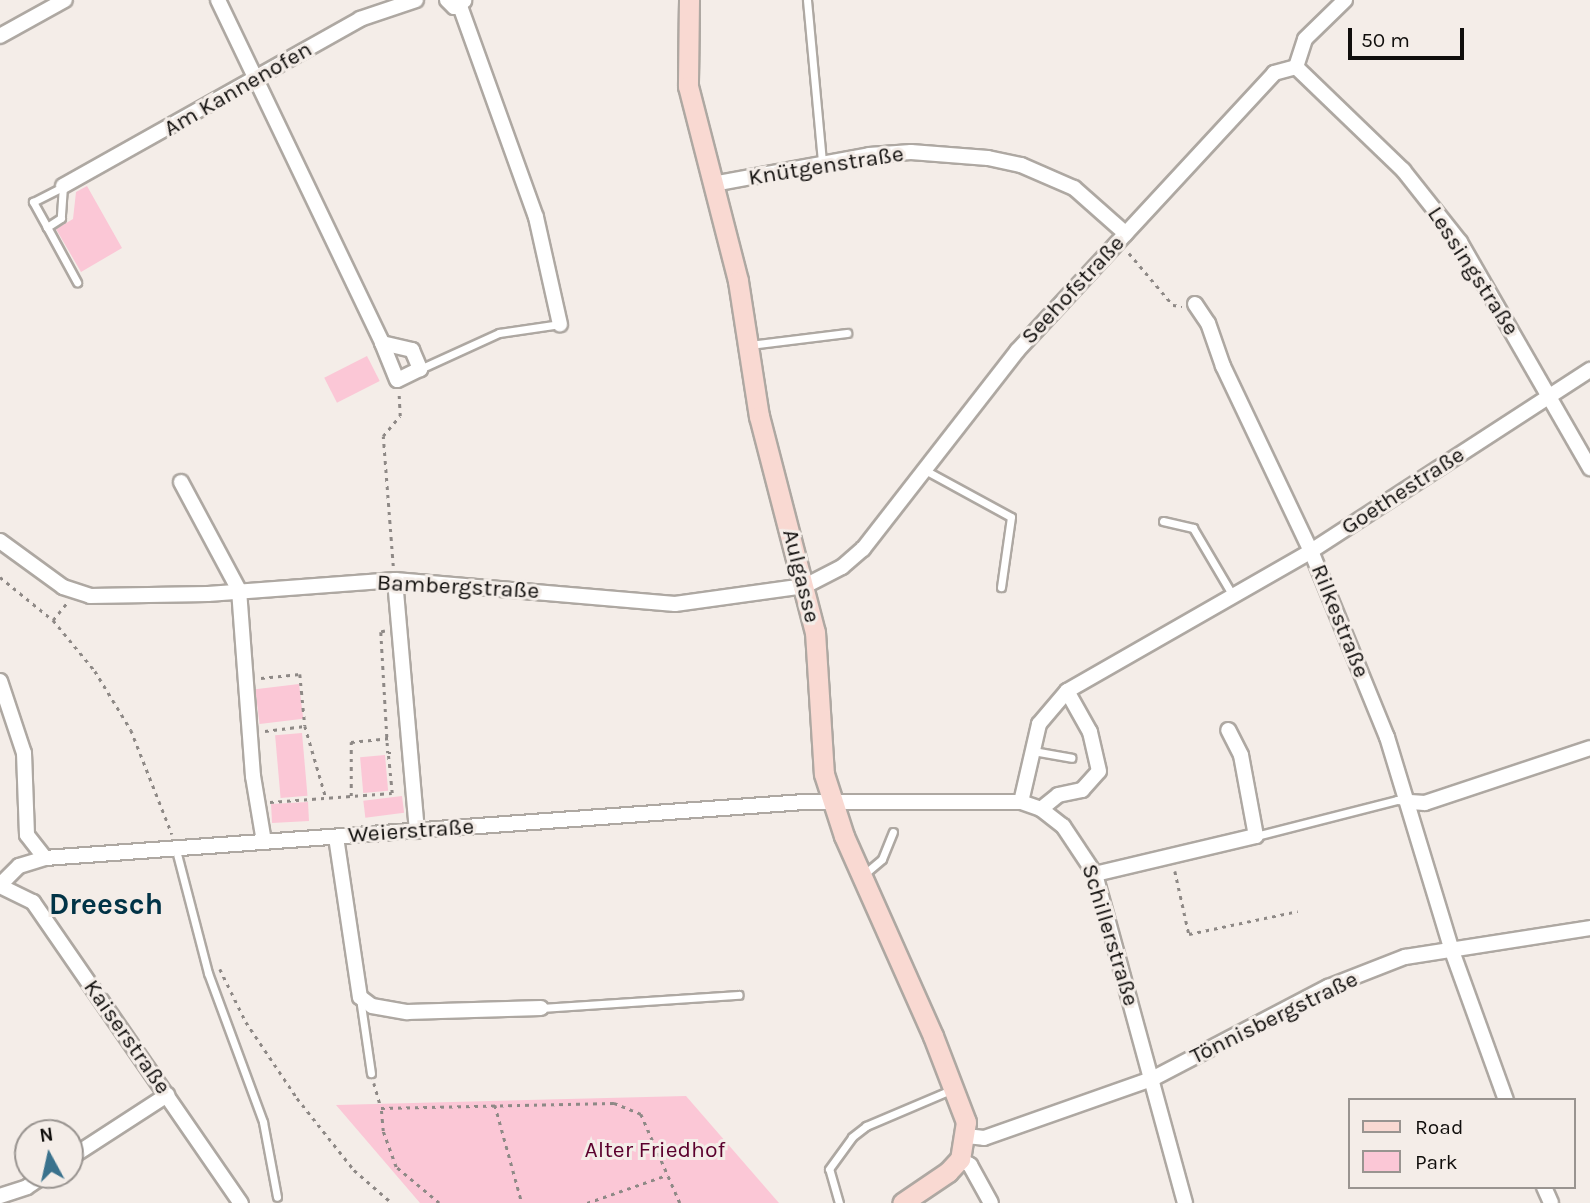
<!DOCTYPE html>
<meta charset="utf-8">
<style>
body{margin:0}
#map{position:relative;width:1590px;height:1203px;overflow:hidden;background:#f4ede8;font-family:Karla,sans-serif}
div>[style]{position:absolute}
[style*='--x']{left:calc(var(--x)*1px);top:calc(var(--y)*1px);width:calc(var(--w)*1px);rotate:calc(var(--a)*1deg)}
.green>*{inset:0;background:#fbc7d6;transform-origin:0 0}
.path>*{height:2.5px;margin-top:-1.25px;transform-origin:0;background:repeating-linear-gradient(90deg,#8e8986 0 3.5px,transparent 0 8.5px)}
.roads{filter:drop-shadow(2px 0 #aea8a2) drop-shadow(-2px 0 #aea8a2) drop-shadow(0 2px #aea8a2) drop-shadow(0 -2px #aea8a2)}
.service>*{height:7px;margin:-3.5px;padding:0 3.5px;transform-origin:3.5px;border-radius:3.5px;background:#fff}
.minor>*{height:14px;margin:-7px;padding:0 7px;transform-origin:7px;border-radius:7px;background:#fff}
.secondary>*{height:19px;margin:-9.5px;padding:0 9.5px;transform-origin:9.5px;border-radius:9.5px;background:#f9d9d2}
span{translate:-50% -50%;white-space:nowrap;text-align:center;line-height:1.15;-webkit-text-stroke:6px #f4ede8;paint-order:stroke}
.street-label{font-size:23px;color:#100e0c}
.park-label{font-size:23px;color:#5b002d}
.district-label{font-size:30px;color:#013346;font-weight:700}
.legend{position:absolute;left:1348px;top:1098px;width:228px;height:91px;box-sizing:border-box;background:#f4ede8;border:2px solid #999490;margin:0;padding:9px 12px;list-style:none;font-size:21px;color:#100e0c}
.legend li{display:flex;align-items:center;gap:14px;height:35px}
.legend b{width:35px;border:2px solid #999490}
.north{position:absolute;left:14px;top:1119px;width:70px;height:70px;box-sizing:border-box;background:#f4ede8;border:2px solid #999490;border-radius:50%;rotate:352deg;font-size:19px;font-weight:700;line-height:28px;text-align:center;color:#100e0c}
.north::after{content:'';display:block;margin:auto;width:24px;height:32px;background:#3a728d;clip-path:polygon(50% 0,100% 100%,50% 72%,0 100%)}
.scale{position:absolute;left:1348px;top:28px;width:116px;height:32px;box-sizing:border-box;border:4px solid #100e0c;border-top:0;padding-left:9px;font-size:21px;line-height:24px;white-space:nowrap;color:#100e0c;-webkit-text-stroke:5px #f4ede8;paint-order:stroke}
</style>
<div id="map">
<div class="green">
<i style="clip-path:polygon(87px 186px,122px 248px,81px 272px,56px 229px,73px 219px,76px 192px)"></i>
<i style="left:367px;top:356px;width:28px;height:48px;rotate:63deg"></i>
<i style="left:299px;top:684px;width:35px;height:44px;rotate:83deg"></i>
<i style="left:302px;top:733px;width:63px;height:27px;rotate:85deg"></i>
<i style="left:385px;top:755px;width:36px;height:25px;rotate:85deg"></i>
<i style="left:402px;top:796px;width:17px;height:39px;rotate:83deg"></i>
<i style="left:308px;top:802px;width:19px;height:37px;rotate:87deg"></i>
<i style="clip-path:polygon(686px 1096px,779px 1203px,420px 1203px,336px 1105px)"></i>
</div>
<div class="path">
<i style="--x:1129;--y:253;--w:68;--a:49.8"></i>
<i style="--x:1173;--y:305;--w:9;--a:6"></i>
<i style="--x:393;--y:566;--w:130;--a:-94.4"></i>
<i style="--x:383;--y:436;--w:26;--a:-50"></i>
<i style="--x:400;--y:416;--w:22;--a:-93"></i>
<i style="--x:0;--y:577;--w:68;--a:39.1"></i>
<i style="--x:53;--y:620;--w:66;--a:50.5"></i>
<i style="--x:95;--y:671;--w:69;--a:58.6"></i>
<i style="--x:131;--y:730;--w:112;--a:68.5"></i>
<i style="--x:53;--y:620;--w:21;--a:-51"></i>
<i style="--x:385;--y:631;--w:4;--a:166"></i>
<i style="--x:381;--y:632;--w:121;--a:86.7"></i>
<i style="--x:261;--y:678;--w:39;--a:-6"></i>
<i style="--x:300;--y:674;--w:52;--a:84.5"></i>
<i style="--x:265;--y:731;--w:40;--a:-7.1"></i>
<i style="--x:305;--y:726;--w:75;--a:73.7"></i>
<i style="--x:351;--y:796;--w:54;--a:-90"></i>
<i style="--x:351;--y:742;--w:40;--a:-5.7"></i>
<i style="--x:270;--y:802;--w:122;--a:-4.2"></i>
<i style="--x:392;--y:793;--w:40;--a:-95.7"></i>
<i style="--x:388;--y:753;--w:6;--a:0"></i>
<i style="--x:1175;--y:871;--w:65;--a:77.5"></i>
<i style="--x:1189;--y:934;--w:111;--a:-11.9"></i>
<i style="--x:220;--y:969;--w:59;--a:63.9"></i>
<i style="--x:246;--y:1022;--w:92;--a:56.1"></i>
<i style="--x:297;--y:1098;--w:92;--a:51.6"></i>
<i style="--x:354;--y:1170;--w:50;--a:41"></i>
<i style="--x:374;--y:1083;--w:25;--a:74"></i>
<i style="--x:495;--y:1105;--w:102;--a:74.6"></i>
<i style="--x:439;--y:1203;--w:56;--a:-140.1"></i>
<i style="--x:396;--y:1167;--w:38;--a:-110"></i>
<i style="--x:383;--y:1131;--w:23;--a:-95"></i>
<i style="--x:381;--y:1108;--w:233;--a:-1.2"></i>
<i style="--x:614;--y:1103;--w:29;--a:22"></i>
<i style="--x:641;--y:1114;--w:97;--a:66.3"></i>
<i style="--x:587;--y:1203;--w:85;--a:-19.3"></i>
</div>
<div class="roads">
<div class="service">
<i style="--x:807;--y:0;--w:164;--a:84.7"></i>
<i style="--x:63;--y:186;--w:32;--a:94"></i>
<i style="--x:61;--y:218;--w:17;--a:147"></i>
<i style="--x:47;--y:227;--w:63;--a:61.4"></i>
<i style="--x:47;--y:227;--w:29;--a:-119"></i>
<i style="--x:33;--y:202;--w:34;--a:-27"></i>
<i style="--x:749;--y:345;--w:99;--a:-7"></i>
<i style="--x:420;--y:369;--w:87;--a:-24.5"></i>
<i style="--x:499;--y:333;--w:62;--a:-8.4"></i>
<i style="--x:923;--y:469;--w:100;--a:28.6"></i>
<i style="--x:1011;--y:517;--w:71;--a:98.1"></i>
<i style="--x:1163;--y:521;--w:31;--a:13"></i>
<i style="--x:1193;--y:528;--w:79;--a:59.5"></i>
<i style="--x:1033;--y:751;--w:39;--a:10"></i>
<i style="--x:1256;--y:836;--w:146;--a:-14.3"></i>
<i style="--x:1397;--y:800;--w:11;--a:5"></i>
<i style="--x:176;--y:850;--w:127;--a:75.4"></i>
<i style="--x:208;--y:973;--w:159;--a:69.7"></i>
<i style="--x:263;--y:1122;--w:76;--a:79.4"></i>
<i style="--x:862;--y:876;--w:26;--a:-40"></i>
<i style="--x:882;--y:859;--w:29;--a:-68"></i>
<i style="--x:360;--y:998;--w:76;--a:81.7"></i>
<i style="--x:541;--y:1008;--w:198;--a:-3.8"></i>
<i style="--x:839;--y:1203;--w:35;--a:-106"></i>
<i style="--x:829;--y:1169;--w:39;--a:-54"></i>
<i style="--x:852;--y:1137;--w:18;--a:-38"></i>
<i style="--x:866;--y:1126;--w:95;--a:-23"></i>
</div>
<div class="minor">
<i style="--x:218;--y:0;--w:380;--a:64.4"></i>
<i style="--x:447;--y:0;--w:10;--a:45"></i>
<i style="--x:454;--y:7;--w:12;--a:-31"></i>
<i style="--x:460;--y:6;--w:224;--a:70.2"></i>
<i style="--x:536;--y:217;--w:110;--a:77.4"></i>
<i style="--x:0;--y:36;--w:74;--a:-29"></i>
<i style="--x:1296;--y:67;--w:149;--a:43.9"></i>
<i style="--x:1403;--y:170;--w:92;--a:51.6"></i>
<i style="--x:1460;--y:242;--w:261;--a:60.1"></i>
<i style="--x:713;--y:184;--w:159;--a:-10.5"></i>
<i style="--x:869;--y:155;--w:42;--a:-4.1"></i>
<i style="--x:911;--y:152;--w:77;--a:4.5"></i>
<i style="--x:988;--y:158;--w:34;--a:12"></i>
<i style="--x:1021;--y:165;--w:58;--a:23.5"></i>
<i style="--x:1074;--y:188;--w:69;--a:41.5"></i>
<i style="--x:63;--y:186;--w:341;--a:-29.3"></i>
<i style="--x:360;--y:19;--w:59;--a:-18.7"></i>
<i style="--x:1195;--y:304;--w:23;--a:56"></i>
<i style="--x:1208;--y:323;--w:46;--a:70.8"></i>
<i style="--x:1223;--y:366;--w:205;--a:64.6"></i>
<i style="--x:1311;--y:551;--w:201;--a:67.8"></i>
<i style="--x:1387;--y:737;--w:224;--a:73.1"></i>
<i style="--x:1452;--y:951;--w:158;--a:70.1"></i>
<i style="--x:382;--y:343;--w:31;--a:13"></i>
<i style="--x:412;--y:350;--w:21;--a:67"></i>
<i style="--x:420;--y:369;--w:25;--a:154"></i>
<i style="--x:397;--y:380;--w:40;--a:-112"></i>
<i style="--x:181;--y:482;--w:123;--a:61.8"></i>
<i style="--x:239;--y:590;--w:187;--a:85.7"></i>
<i style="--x:253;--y:776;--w:67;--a:80.5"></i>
<i style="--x:0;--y:541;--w:78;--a:36.1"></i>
<i style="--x:63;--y:587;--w:28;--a:18"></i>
<i style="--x:90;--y:596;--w:118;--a:-1"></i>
<i style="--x:208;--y:594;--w:188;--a:-4.3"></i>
<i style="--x:395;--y:580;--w:281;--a:4.9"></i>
<i style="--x:675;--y:604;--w:131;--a:-7.9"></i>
<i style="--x:805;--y:586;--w:42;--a:-27.2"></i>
<i style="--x:842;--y:567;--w:28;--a:-41"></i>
<i style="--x:863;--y:549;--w:251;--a:-52.1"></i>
<i style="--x:1017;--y:351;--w:379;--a:-47.2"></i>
<i style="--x:1274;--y:73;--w:23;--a:-15"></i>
<i style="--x:1296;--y:67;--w:29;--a:-72"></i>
<i style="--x:1305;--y:39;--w:56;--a:-44.3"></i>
<i style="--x:395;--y:580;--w:252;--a:85"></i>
<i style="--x:0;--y:681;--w:76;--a:71.6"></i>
<i style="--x:24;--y:753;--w:82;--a:87.9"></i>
<i style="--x:27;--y:835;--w:29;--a:52"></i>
<i style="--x:1021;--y:802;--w:80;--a:-77"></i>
<i style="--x:1039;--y:724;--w:43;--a:-49.7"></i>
<i style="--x:1067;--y:691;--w:281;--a:-29.8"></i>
<i style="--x:1311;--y:551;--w:333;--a:-33"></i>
<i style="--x:1410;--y:802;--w:15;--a:4"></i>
<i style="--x:1425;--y:803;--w:174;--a:-18.4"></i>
<i style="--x:1041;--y:809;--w:22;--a:-39"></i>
<i style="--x:1058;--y:795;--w:25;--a:-12"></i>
<i style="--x:1082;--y:790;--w:25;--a:-48"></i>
<i style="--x:1099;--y:771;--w:40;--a:-103"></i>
<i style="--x:1090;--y:732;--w:47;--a:-119.3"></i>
<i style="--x:336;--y:837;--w:162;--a:81.5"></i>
<i style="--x:360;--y:997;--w:15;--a:37"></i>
<i style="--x:372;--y:1006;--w:36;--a:10"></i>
<i style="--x:407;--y:1012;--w:134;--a:-1.7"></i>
<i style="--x:1095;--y:874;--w:165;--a:-13.3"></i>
<i style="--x:1256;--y:836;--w:82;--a:-100.5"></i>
<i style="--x:1241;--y:755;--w:28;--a:-117"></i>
<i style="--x:0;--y:885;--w:27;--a:-45"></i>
<i style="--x:19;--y:866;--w:27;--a:-17"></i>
<i style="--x:45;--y:858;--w:761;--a:-4.22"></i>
<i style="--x:804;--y:802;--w:217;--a:0"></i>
<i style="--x:1021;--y:802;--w:21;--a:19"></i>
<i style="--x:1041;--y:809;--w:28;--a:38"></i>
<i style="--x:1063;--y:826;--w:58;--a:56.3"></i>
<i style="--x:1095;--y:874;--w:341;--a:74.7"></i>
<i style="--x:0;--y:886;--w:37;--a:26"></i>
<i style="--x:33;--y:902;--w:366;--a:55.4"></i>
<i style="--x:966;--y:1136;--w:18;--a:6"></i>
<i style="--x:984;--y:1138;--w:178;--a:-19.4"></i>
<i style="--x:1152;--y:1079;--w:199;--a:-27.6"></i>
<i style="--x:1328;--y:987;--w:83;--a:-21.3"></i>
<i style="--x:1405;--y:957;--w:187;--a:-8.9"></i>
<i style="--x:70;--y:1158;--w:116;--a:-33"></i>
<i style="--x:960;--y:1159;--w:12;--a:31"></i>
<i style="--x:970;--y:1165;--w:43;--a:61.1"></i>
<i style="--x:1544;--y:1187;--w:17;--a:66"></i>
<i style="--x:0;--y:1196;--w:28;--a:-18"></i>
<i style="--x:27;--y:1187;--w:22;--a:-34"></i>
</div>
<div class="secondary">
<i style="--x:689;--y:0;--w:86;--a:90.7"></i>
<i style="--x:688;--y:86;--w:201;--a:75.6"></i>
<i style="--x:738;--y:281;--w:137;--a:81.2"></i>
<i style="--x:759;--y:416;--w:223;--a:75.5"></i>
<i style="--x:815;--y:632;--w:142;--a:86.4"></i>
<i style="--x:824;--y:774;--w:65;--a:72.1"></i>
<i style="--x:844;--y:836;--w:219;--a:66"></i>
<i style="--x:933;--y:1036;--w:92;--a:69"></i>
<i style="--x:966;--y:1122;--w:37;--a:99"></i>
<i style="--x:960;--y:1159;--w:18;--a:133"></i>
<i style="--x:948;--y:1172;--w:55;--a:146"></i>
</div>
</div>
<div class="street-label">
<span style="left:238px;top:89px;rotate:-30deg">Am Kannenofen</span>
<span style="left:826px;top:166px;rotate:-9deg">Knütgenstraße</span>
<span style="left:1473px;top:271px;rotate:57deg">Lessingstraße</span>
<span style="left:1073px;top:290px;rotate:-47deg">Seehofstraße</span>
<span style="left:1403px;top:491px;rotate:-33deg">Goethestraße</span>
<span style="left:801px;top:576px;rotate:76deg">Aulgasse</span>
<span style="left:458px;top:587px;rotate:3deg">Bambergstraße</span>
<span style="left:1340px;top:621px;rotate:68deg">Rilkestraße</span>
<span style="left:411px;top:831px;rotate:-4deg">Weierstraße</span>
<span style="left:1110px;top:935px;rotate:73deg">Schillerstraße</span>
<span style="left:1274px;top:1018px;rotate:-26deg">Tönnisbergstraße</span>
<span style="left:127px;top:1037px;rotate:55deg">Kaiserstraße</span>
</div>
<div class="park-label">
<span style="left:655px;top:1150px">Alter Friedhof</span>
</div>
<div class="district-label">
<span style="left:106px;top:904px">Dreesch</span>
</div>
<ul class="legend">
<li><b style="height:9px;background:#f9d9d2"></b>Road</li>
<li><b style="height:19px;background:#fbc7d6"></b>Park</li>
</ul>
<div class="north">N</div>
<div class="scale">50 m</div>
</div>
